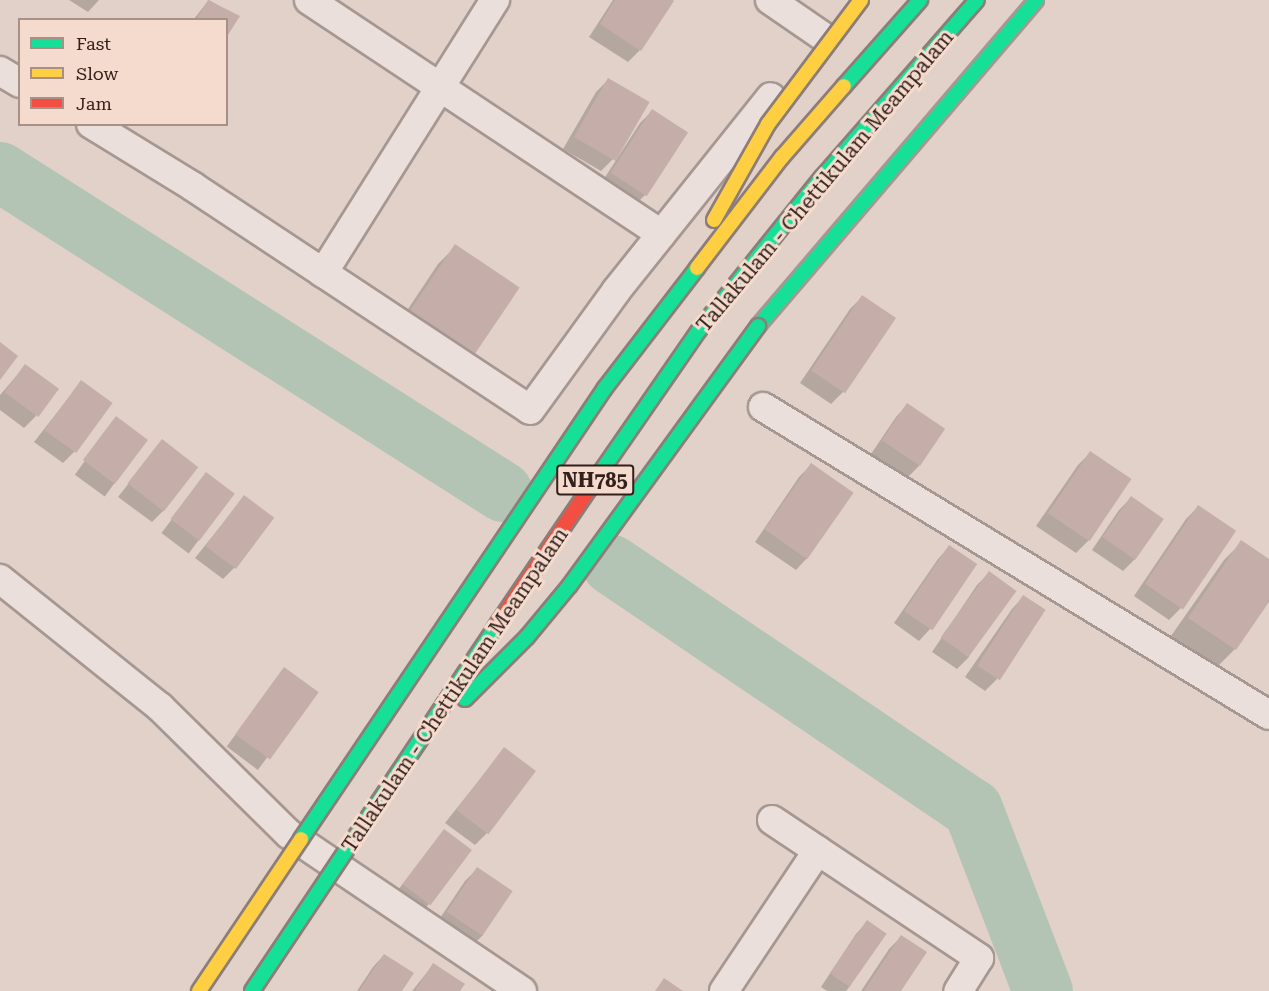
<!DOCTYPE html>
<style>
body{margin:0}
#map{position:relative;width:1269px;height:991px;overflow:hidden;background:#e2d1c8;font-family:"Roboto Serif",serif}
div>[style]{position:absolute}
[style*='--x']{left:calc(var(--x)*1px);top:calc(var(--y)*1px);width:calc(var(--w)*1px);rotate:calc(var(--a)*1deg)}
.shadow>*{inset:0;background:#0003;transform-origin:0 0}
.river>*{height:60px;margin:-30px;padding:0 30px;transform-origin:30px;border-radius:30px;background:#b4c4b4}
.building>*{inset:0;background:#c5aea9;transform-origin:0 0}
.roads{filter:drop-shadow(2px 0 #a69792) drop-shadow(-2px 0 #a69792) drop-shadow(0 2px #a69792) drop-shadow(0 -2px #a69792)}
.street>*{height:28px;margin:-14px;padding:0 14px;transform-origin:14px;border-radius:14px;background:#eadfda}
.fast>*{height:14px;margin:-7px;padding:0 7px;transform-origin:7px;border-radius:7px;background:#16e098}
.bridges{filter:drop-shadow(2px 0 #8c7d78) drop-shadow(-2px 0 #8c7d78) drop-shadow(0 2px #8c7d78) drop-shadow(0 -2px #8c7d78)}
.fast-bridge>*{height:14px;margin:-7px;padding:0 7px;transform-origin:7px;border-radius:7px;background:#16e098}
.slow-bridge>*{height:14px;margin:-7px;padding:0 7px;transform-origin:7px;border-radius:7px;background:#ffcf43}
.jam-bridge>*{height:14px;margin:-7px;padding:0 7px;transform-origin:7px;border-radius:7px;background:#f24e42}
span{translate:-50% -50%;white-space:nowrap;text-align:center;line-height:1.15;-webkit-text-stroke:6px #f4dbcd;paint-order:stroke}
.shield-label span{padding:2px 4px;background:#f4dbcd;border:2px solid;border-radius:4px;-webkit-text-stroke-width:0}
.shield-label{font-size:20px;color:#331f1b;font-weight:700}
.street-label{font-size:21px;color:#331f1b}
.legend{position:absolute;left:18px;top:18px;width:210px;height:108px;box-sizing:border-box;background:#f4dbcd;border:2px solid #a79086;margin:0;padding:8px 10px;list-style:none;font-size:18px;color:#331f1b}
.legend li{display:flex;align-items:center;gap:12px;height:30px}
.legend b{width:30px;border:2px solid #a79086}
</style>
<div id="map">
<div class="shadow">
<i style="clip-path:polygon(69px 0,99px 0,88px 12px)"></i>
<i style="clip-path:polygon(209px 0,237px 17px,193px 20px)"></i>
<i style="clip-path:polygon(613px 0,670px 0,640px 50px,628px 62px,589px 37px)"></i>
<i style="clip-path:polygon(608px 80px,647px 103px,613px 159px,601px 171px,563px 149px,596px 92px)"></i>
<i style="clip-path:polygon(652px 111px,645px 195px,633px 207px,600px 185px,640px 123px)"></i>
<i style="clip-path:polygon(456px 246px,473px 354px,455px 372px,394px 330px,438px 264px)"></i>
<i style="clip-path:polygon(862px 297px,894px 318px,843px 392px,831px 404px,800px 383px,850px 309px)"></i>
<i style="clip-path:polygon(25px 366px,36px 416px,24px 428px,0 410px,0 395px)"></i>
<i style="clip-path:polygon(81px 382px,74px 452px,63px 463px,34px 442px)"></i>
<i style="clip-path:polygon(907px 405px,919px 466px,907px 478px,871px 454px,896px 417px)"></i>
<i style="left:116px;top:418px;width:37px;height:70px;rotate:36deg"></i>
<i style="clip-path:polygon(162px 441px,164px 510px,152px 522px,118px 497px)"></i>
<i style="clip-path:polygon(1090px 453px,1088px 541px,1076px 553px,1036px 526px,1078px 465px)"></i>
<i style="clip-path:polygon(811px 465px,852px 493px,807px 558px,796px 570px,755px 542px,799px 477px)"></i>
<i style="left:206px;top:474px;width:34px;height:74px;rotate:37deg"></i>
<i style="clip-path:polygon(244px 497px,235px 567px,223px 579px,195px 558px)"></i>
<i style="clip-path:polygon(1131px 498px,1162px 519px,1135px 559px,1123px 571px,1092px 550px,1119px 510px)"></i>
<i style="clip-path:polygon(1198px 507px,1181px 608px,1169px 620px,1134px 596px,1186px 519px)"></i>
<i style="clip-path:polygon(1242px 542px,1269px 560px,1269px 599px,1235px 649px,1217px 667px,1171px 636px,1224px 560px)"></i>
<i style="clip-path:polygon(949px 547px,930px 629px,919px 641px,894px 623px,938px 559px)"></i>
<i style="clip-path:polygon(989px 573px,969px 657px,957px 669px,932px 652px,977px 585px)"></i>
<i style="clip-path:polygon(1023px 597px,997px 679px,985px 691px,965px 677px,1012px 609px)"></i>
<i style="left:285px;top:669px;width:39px;height:97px;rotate:37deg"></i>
<i style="clip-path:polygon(504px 749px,487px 833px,475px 845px,445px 823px)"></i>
<i style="left:444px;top:831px;width:33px;height:83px;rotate:38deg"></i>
<i style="clip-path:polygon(477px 869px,483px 935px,471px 947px,436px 924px,465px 881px)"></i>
<i style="clip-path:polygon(867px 922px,850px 986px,846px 991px,827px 991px,821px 987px,856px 934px)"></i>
<i style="clip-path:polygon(901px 937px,899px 991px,861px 991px,889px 949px)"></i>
<i style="clip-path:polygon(384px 955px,400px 991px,357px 991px,373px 967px)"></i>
<i style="clip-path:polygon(433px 965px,458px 991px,412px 991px)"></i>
</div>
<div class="river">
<i style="--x:0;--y:172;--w:596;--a:32.46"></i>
<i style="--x:612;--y:565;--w:436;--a:34.1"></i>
<i style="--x:973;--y:809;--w:195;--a:69"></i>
</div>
<div class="building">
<i style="clip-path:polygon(208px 0,240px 16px,226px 38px,226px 20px,196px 20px)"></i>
<i style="clip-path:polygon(615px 0,673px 0,674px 1px,641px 51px,600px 24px)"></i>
<i style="left:608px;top:78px;width:48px;height:68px;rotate:30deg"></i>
<i style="left:652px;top:109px;width:43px;height:76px;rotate:33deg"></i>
<i style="left:455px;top:244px;width:78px;height:82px;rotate:34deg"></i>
<i style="left:862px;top:295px;width:41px;height:91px;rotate:34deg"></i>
<i style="clip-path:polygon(0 342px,18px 356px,0 380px)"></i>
<i style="left:25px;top:364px;width:42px;height:35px;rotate:36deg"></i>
<i style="left:81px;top:380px;width:39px;height:62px;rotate:36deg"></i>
<i style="left:907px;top:403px;width:46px;height:45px;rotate:34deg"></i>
<i style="left:116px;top:416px;width:40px;height:55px;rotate:37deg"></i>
<i style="left:162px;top:439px;width:46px;height:56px;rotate:38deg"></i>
<i style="left:1090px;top:451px;width:50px;height:75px;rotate:34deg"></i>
<i style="left:811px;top:463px;width:52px;height:81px;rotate:35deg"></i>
<i style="left:206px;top:472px;width:36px;height:59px;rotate:37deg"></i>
<i style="left:244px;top:495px;width:38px;height:64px;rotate:37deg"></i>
<i style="left:1131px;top:496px;width:40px;height:50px;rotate:35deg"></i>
<i style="left:1198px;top:505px;width:46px;height:95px;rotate:34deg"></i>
<i style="clip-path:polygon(1241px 540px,1269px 559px,1269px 602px,1236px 650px,1188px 618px)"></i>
<i style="left:949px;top:545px;width:34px;height:80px;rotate:34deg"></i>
<i style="left:989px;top:571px;width:34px;height:82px;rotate:36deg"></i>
<i style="left:1023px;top:595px;width:27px;height:84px;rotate:33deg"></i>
<i style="left:284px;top:667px;width:43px;height:83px;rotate:36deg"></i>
<i style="left:504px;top:747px;width:40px;height:79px;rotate:37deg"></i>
<i style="left:444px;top:829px;width:35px;height:69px;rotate:37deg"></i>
<i style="left:477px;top:867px;width:43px;height:54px;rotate:34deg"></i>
<i style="left:867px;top:920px;width:24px;height:65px;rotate:35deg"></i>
<i style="clip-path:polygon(901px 935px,927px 952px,901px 991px,864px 991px)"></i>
<i style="clip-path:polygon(384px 954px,414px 973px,402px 991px,359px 991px)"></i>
<i style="clip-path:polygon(433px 963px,465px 984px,460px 991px,415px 991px)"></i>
<i style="clip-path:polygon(664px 978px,683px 991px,655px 991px)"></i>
</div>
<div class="roads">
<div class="street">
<i style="--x:309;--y:0;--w:423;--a:33.6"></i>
<i style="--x:770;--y:0;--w:62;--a:34.5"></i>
<i style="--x:0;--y:71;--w:23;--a:31"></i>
<i style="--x:91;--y:124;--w:119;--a:31.5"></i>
<i style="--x:192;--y:186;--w:405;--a:33.5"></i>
<i style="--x:530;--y:410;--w:147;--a:-54.1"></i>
<i style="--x:616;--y:291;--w:248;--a:-51.4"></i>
<i style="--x:323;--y:273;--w:323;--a:-57.8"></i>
<i style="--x:763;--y:407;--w:592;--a:31.33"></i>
<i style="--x:0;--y:579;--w:205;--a:38.7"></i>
<i style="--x:160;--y:707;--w:181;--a:44.6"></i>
<i style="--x:289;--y:834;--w:281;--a:34"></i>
<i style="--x:772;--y:820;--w:249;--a:33.7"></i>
<i style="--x:979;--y:958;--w:39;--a:122"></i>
<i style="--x:724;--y:991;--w:169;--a:-56.3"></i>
</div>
<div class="fast">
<i style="--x:758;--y:326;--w:428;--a:-49.5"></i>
</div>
</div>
<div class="bridges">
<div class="fast-bridge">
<i style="--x:844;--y:86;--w:115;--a:-48.5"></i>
<i style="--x:589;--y:489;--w:193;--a:-55.3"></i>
<i style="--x:699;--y:330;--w:196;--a:-51.2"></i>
<i style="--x:822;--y:177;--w:235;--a:-48.8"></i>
<i style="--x:465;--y:699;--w:88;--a:-45"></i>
<i style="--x:527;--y:637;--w:67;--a:-50.4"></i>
<i style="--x:570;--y:585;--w:320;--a:-54"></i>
<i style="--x:301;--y:839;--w:544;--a:-56.02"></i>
<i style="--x:605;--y:388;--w:151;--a:-52.5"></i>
<i style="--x:252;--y:991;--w:439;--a:-56.2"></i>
</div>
<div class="slow-bridge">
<i style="--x:714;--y:220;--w:110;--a:-60.6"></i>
<i style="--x:768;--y:124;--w:155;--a:-53.1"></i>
<i style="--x:697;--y:268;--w:140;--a:-52.6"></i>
<i style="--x:782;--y:157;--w:94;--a:-48.9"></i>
<i style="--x:199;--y:991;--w:183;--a:-56.1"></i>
</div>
<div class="jam-bridge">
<i style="--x:496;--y:626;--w:166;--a:-55.8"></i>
</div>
</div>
<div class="shield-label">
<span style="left:595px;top:480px">NH785</span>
</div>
<div class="street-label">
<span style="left:825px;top:181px;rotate:-50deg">Tallakulam - Chettikulam Meampalam</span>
<span style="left:455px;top:690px;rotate:-56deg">Tallakulam - Chettikulam Meampalam</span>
</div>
<ul class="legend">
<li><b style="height:8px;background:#16e098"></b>Fast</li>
<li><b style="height:8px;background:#ffcf43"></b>Slow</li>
<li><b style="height:8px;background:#f24e42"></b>Jam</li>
</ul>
</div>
